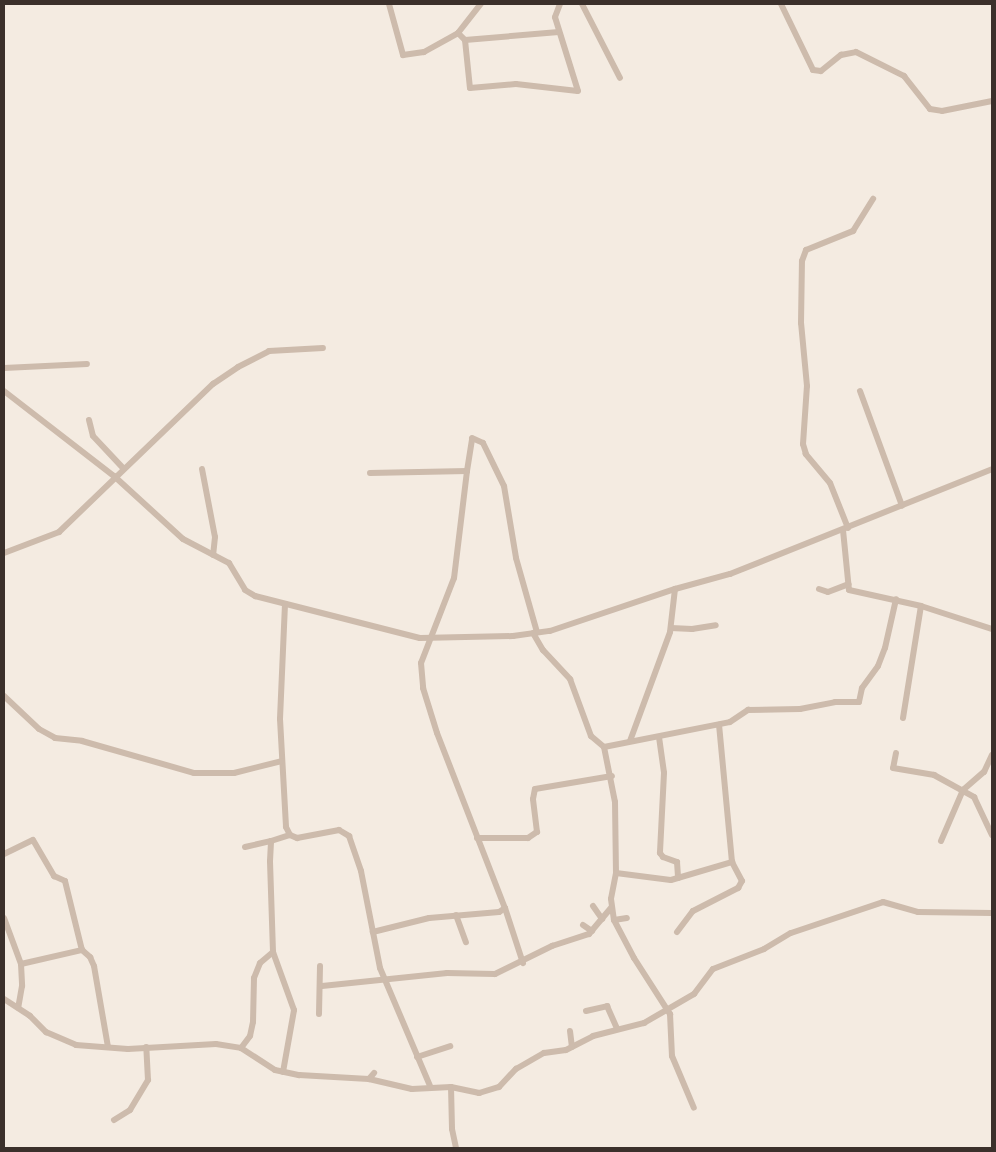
<!DOCTYPE html>
<style>
body{margin:0}
#map{position:relative;width:996px;height:1152px;overflow:hidden;background:#f4ebe1;font-family:"Exo 2",sans-serif}
div>[style]{position:absolute}
[style*='--x']{left:calc(var(--x)*1px);top:calc(var(--y)*1px);width:calc(var(--w)*1px);rotate:calc(var(--a)*1deg)}
.minor>*{height:6px;margin:-3px;padding:0 3px;transform-origin:3px;border-radius:3px;background:#cdbbac}
span{translate:-50% -50%;white-space:nowrap;text-align:center;line-height:1.15;-webkit-text-stroke:5px #fbf5ee;paint-order:stroke}
.frame{position:absolute;inset:0;border:5px solid #3b302b;pointer-events:none}
</style>
<div id="map">
<div class="minor">
<i style="--x:389;--y:4;--w:53;--a:74.6"></i>
<i style="--x:403;--y:55;--w:21;--a:-8"></i>
<i style="--x:424;--y:52;--w:39;--a:-29"></i>
<i style="--x:458;--y:33;--w:37;--a:-52"></i>
<i style="--x:582;--y:4;--w:83;--a:62.8"></i>
<i style="--x:781;--y:4;--w:73;--a:64.1"></i>
<i style="--x:813;--y:70;--w:8;--a:7"></i>
<i style="--x:821;--y:71;--w:26;--a:-39"></i>
<i style="--x:841;--y:55;--w:15;--a:-11"></i>
<i style="--x:856;--y:52;--w:54;--a:26.6"></i>
<i style="--x:904;--y:76;--w:42;--a:51.8"></i>
<i style="--x:930;--y:109;--w:12;--a:9"></i>
<i style="--x:942;--y:111;--w:51;--a:-11.3"></i>
<i style="--x:458;--y:33;--w:10;--a:45"></i>
<i style="--x:465;--y:40;--w:48;--a:84.1"></i>
<i style="--x:470;--y:88;--w:46;--a:-5"></i>
<i style="--x:516;--y:84;--w:62;--a:6.4"></i>
<i style="--x:578;--y:91;--w:77;--a:-107.3"></i>
<i style="--x:555;--y:17;--w:14;--a:-69"></i>
<i style="--x:465;--y:40;--w:94;--a:-4.9"></i>
<i style="--x:4;--y:368;--w:83;--a:-2.8"></i>
<i style="--x:4;--y:391;--w:139;--a:37.7"></i>
<i style="--x:114;--y:476;--w:93;--a:42.4"></i>
<i style="--x:183;--y:539;--w:52;--a:27.6"></i>
<i style="--x:229;--y:563;--w:31;--a:59"></i>
<i style="--x:245;--y:590;--w:12;--a:31"></i>
<i style="--x:255;--y:596;--w:170;--a:14.3"></i>
<i style="--x:420;--y:638;--w:93;--a:-1.2"></i>
<i style="--x:513;--y:636;--w:37;--a:-8"></i>
<i style="--x:550;--y:631;--w:132;--a:-18.6"></i>
<i style="--x:675;--y:589;--w:57;--a:-15.3"></i>
<i style="--x:730;--y:574;--w:282;--a:-21.8"></i>
<i style="--x:860;--y:391;--w:122;--a:69.9"></i>
<i style="--x:89;--y:420;--w:16;--a:76"></i>
<i style="--x:93;--y:436;--w:44;--a:46.8"></i>
<i style="--x:202;--y:469;--w:69;--a:79.2"></i>
<i style="--x:215;--y:537;--w:18;--a:96"></i>
<i style="--x:467;--y:471;--w:33;--a:-81"></i>
<i style="--x:472;--y:438;--w:12;--a:24"></i>
<i style="--x:483;--y:443;--w:48;--a:64"></i>
<i style="--x:504;--y:486;--w:73;--a:80.5"></i>
<i style="--x:516;--y:558;--w:77;--a:74.2"></i>
<i style="--x:370;--y:473;--w:97;--a:-1.2"></i>
<i style="--x:467;--y:471;--w:108;--a:96.9"></i>
<i style="--x:454;--y:578;--w:91;--a:111.2"></i>
<i style="--x:421;--y:663;--w:25;--a:85"></i>
<i style="--x:423;--y:688;--w:47;--a:72.7"></i>
<i style="--x:437;--y:733;--w:188;--a:68.8"></i>
<i style="--x:505;--y:908;--w:7;--a:146"></i>
<i style="--x:499;--y:912;--w:70;--a:175.1"></i>
<i style="--x:429;--y:918;--w:58;--a:166"></i>
<i style="--x:848;--y:528;--w:48;--a:-111.8"></i>
<i style="--x:830;--y:483;--w:38;--a:-130"></i>
<i style="--x:806;--y:454;--w:10;--a:-107"></i>
<i style="--x:803;--y:444;--w:58;--a:-86.1"></i>
<i style="--x:807;--y:386;--w:63;--a:-95.4"></i>
<i style="--x:801;--y:323;--w:62;--a:-89.1"></i>
<i style="--x:802;--y:261;--w:12;--a:-70"></i>
<i style="--x:806;--y:250;--w:51;--a:-22"></i>
<i style="--x:853;--y:231;--w:38;--a:-58"></i>
<i style="--x:843;--y:530;--w:60;--a:84.3"></i>
<i style="--x:849;--y:590;--w:74;--a:12.5"></i>
<i style="--x:921;--y:606;--w:75;--a:17.9"></i>
<i style="--x:4;--y:553;--w:59;--a:-20.9"></i>
<i style="--x:59;--y:532;--w:214;--a:-43.9"></i>
<i style="--x:213;--y:384;--w:30;--a:-34"></i>
<i style="--x:238;--y:367;--w:35;--a:-27"></i>
<i style="--x:269;--y:351;--w:54;--a:-3.2"></i>
<i style="--x:819;--y:589;--w:9;--a:18"></i>
<i style="--x:828;--y:592;--w:22;--a:-21"></i>
<i style="--x:285;--y:604;--w:115;--a:92.5"></i>
<i style="--x:280;--y:719;--w:108;--a:86.8"></i>
<i style="--x:286;--y:827;--w:9;--a:63"></i>
<i style="--x:290;--y:835;--w:8;--a:23"></i>
<i style="--x:297;--y:838;--w:43;--a:-10.8"></i>
<i style="--x:339;--y:830;--w:12;--a:31"></i>
<i style="--x:349;--y:836;--w:37;--a:71"></i>
<i style="--x:361;--y:871;--w:99;--a:78.9"></i>
<i style="--x:380;--y:968;--w:128;--a:67"></i>
<i style="--x:671;--y:628;--w:21;--a:3"></i>
<i style="--x:692;--y:629;--w:24;--a:-9"></i>
<i style="--x:533;--y:633;--w:20;--a:60"></i>
<i style="--x:543;--y:650;--w:40;--a:47"></i>
<i style="--x:570;--y:679;--w:61;--a:69.8"></i>
<i style="--x:591;--y:736;--w:17;--a:40"></i>
<i style="--x:604;--y:747;--w:56;--a:78.7"></i>
<i style="--x:615;--y:802;--w:71;--a:89.2"></i>
<i style="--x:616;--y:873;--w:26;--a:101"></i>
<i style="--x:611;--y:899;--w:21;--a:82"></i>
<i style="--x:614;--y:920;--w:43;--a:62.2"></i>
<i style="--x:634;--y:958;--w:67;--a:57.3"></i>
<i style="--x:670;--y:1014;--w:42;--a:87.3"></i>
<i style="--x:672;--y:1056;--w:56;--a:67.1"></i>
<i style="--x:4;--y:696;--w:48;--a:43.3"></i>
<i style="--x:39;--y:729;--w:18;--a:29"></i>
<i style="--x:55;--y:738;--w:27;--a:6"></i>
<i style="--x:82;--y:741;--w:116;--a:15.9"></i>
<i style="--x:194;--y:773;--w:40;--a:0"></i>
<i style="--x:234;--y:773;--w:49;--a:-14"></i>
<i style="--x:903;--y:718;--w:113;--a:-80.9"></i>
<i style="--x:659;--y:737;--w:36;--a:82"></i>
<i style="--x:664;--y:773;--w:80;--a:92.9"></i>
<i style="--x:660;--y:853;--w:5;--a:53"></i>
<i style="--x:663;--y:857;--w:15;--a:20"></i>
<i style="--x:677;--y:862;--w:16;--a:86"></i>
<i style="--x:630;--y:741;--w:116;--a:-69.8"></i>
<i style="--x:670;--y:632;--w:43;--a:-83.4"></i>
<i style="--x:604;--y:747;--w:128;--a:-11.2"></i>
<i style="--x:730;--y:722;--w:22;--a:-34"></i>
<i style="--x:748;--y:710;--w:52;--a:-1.1"></i>
<i style="--x:800;--y:709;--w:36;--a:-11"></i>
<i style="--x:835;--y:702;--w:24;--a:0"></i>
<i style="--x:859;--y:702;--w:14;--a:-78"></i>
<i style="--x:862;--y:688;--w:27;--a:-54"></i>
<i style="--x:878;--y:666;--w:19;--a:-69"></i>
<i style="--x:885;--y:648;--w:50;--a:-77.3"></i>
<i style="--x:896;--y:753;--w:15;--a:101"></i>
<i style="--x:893;--y:768;--w:42;--a:9.7"></i>
<i style="--x:934;--y:775;--w:46;--a:28.8"></i>
<i style="--x:974;--y:797;--w:42;--a:64.7"></i>
<i style="--x:477;--y:838;--w:51;--a:0"></i>
<i style="--x:528;--y:838;--w:11;--a:-34"></i>
<i style="--x:537;--y:832;--w:33;--a:-97"></i>
<i style="--x:533;--y:799;--w:10;--a:-79"></i>
<i style="--x:535;--y:789;--w:78;--a:-9.6"></i>
<i style="--x:941;--y:841;--w:56;--a:-66.7"></i>
<i style="--x:963;--y:790;--w:28;--a:-41"></i>
<i style="--x:984;--y:772;--w:19;--a:-65"></i>
<i style="--x:245;--y:847;--w:27;--a:-13"></i>
<i style="--x:4;--y:854;--w:32;--a:-26"></i>
<i style="--x:33;--y:840;--w:42;--a:59.7"></i>
<i style="--x:54;--y:876;--w:12;--a:24"></i>
<i style="--x:65;--y:881;--w:71;--a:76.2"></i>
<i style="--x:82;--y:950;--w:11;--a:41"></i>
<i style="--x:90;--y:957;--w:10;--a:66"></i>
<i style="--x:94;--y:966;--w:82;--a:80.2"></i>
<i style="--x:616;--y:873;--w:55;--a:7.3"></i>
<i style="--x:671;--y:880;--w:64;--a:-16.4"></i>
<i style="--x:593;--y:906;--w:16;--a:55"></i>
<i style="--x:505;--y:908;--w:58;--a:71.9"></i>
<i style="--x:456;--y:915;--w:29;--a:70"></i>
<i style="--x:4;--y:918;--w:49;--a:69.7"></i>
<i style="--x:21;--y:964;--w:22;--a:87"></i>
<i style="--x:22;--y:986;--w:22;--a:100"></i>
<i style="--x:614;--y:920;--w:13;--a:-9"></i>
<i style="--x:583;--y:925;--w:11;--a:34"></i>
<i style="--x:677;--y:932;--w:26;--a:-53"></i>
<i style="--x:693;--y:911;--w:51;--a:-27.1"></i>
<i style="--x:738;--y:888;--w:8;--a:-60"></i>
<i style="--x:742;--y:881;--w:21;--a:-118"></i>
<i style="--x:732;--y:862;--w:138;--a:-95.4"></i>
<i style="--x:21;--y:964;--w:63;--a:-12.9"></i>
<i style="--x:322;--y:986;--w:126;--a:-5.9"></i>
<i style="--x:447;--y:973;--w:48;--a:1.2"></i>
<i style="--x:495;--y:974;--w:64;--a:-26.2"></i>
<i style="--x:552;--y:946;--w:39;--a:-18"></i>
<i style="--x:589;--y:934;--w:34;--a:-50"></i>
<i style="--x:4;--y:999;--w:31;--a:33"></i>
<i style="--x:30;--y:1016;--w:23;--a:45"></i>
<i style="--x:46;--y:1032;--w:33;--a:23"></i>
<i style="--x:76;--y:1045;--w:52;--a:4.4"></i>
<i style="--x:128;--y:1049;--w:88;--a:-3.3"></i>
<i style="--x:216;--y:1044;--w:25;--a:9"></i>
<i style="--x:241;--y:1048;--w:40;--a:32.9"></i>
<i style="--x:275;--y:1070;--w:25;--a:12"></i>
<i style="--x:299;--y:1075;--w:70;--a:3.3"></i>
<i style="--x:369;--y:1079;--w:44;--a:13.1"></i>
<i style="--x:412;--y:1089;--w:39;--a:-3"></i>
<i style="--x:451;--y:1087;--w:29;--a:12"></i>
<i style="--x:479;--y:1093;--w:21;--a:-17"></i>
<i style="--x:499;--y:1087;--w:25;--a:-47"></i>
<i style="--x:516;--y:1069;--w:32;--a:-30"></i>
<i style="--x:544;--y:1053;--w:22;--a:-8"></i>
<i style="--x:566;--y:1050;--w:30;--a:-27"></i>
<i style="--x:593;--y:1036;--w:53;--a:-14.3"></i>
<i style="--x:644;--y:1023;--w:58;--a:-30.1"></i>
<i style="--x:694;--y:994;--w:31;--a:-53"></i>
<i style="--x:713;--y:969;--w:55;--a:-21.4"></i>
<i style="--x:764;--y:949;--w:31;--a:-31"></i>
<i style="--x:791;--y:933;--w:97;--a:-18.6"></i>
<i style="--x:883;--y:902;--w:36;--a:16"></i>
<i style="--x:918;--y:912;--w:74;--a:0.8"></i>
<i style="--x:586;--y:1011;--w:22;--a:-13"></i>
<i style="--x:607;--y:1006;--w:24;--a:66"></i>
<i style="--x:319;--y:1014;--w:48;--a:-88.8"></i>
<i style="--x:570;--y:1031;--w:16;--a:83"></i>
<i style="--x:241;--y:1048;--w:15;--a:-53"></i>
<i style="--x:250;--y:1036;--w:14;--a:-78"></i>
<i style="--x:253;--y:1022;--w:44;--a:-88.7"></i>
<i style="--x:254;--y:978;--w:16;--a:-68"></i>
<i style="--x:260;--y:963;--w:17;--a:-40"></i>
<i style="--x:417;--y:1057;--w:35;--a:-18"></i>
<i style="--x:283;--y:1072;--w:63;--a:-79.9"></i>
<i style="--x:294;--y:1010;--w:62;--a:-109.9"></i>
<i style="--x:273;--y:952;--w:91;--a:-91.9"></i>
<i style="--x:270;--y:861;--w:20;--a:-87"></i>
<i style="--x:271;--y:841;--w:20;--a:-18"></i>
<i style="--x:369;--y:1079;--w:8;--a:-50"></i>
<i style="--x:451;--y:1087;--w:42;--a:88.6"></i>
<i style="--x:452;--y:1129;--w:19;--a:78"></i>
<i style="--x:114;--y:1120;--w:19;--a:-32"></i>
<i style="--x:130;--y:1110;--w:35;--a:-59"></i>
<i style="--x:148;--y:1080;--w:33;--a:-93"></i>
</div>
<div class="frame"></div>
</div>
